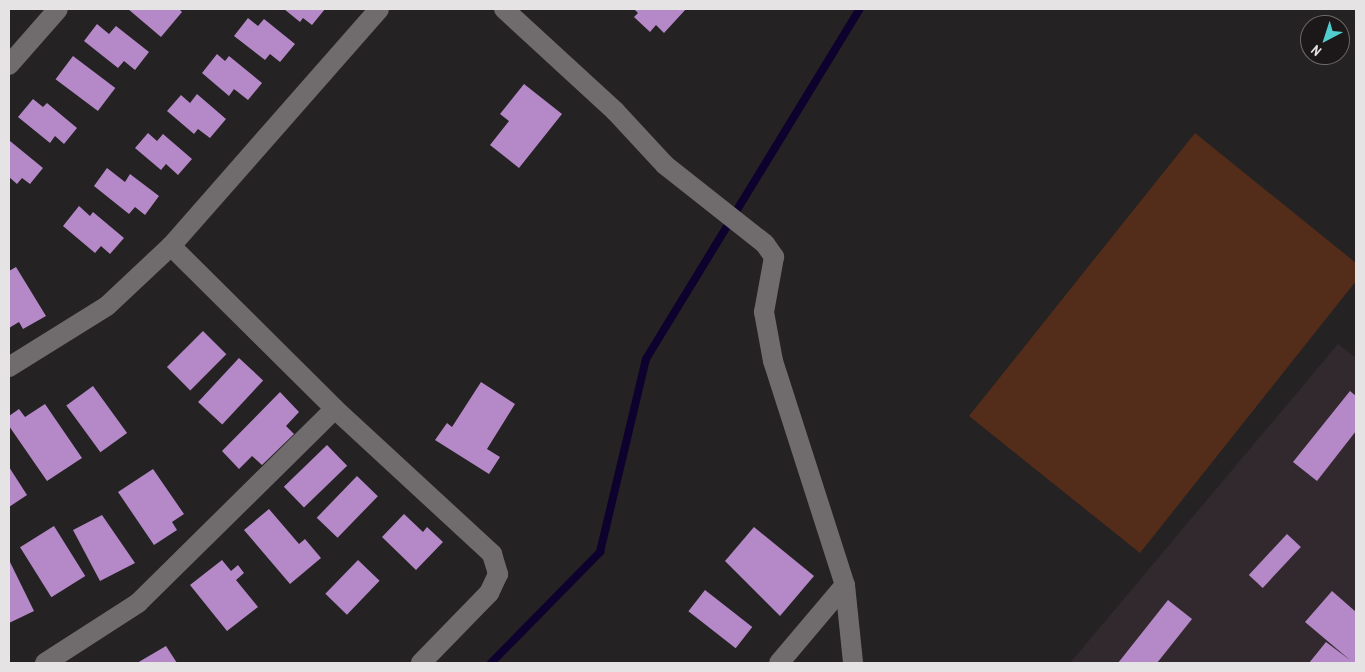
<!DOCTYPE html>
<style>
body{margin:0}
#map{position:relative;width:1365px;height:672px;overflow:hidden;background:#252223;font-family:"Archivo Narrow",sans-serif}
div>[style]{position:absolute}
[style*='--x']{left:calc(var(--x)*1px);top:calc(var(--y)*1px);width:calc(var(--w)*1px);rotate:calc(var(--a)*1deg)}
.built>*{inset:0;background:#32292e}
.green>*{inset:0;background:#532c1a}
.stream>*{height:8px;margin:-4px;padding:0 4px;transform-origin:4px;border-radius:4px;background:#0d022e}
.building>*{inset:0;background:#b588c8;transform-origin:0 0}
.street>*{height:20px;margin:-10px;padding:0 10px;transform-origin:10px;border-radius:10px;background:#706c6e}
span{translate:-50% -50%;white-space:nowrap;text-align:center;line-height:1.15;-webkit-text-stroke:5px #1c181a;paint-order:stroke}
.frame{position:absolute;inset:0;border:10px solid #e6e3e4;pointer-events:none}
.north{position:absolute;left:1300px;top:15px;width:50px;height:50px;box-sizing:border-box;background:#1c181a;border:1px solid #6d696b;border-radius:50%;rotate:220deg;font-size:14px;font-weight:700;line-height:20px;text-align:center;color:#e6e3e4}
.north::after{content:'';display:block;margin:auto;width:18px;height:22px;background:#52cdcf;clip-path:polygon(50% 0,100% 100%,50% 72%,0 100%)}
</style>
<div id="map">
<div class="built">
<i style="clip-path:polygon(1338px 344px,1356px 358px,1356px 663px,1070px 663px)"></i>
</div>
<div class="green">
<i style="clip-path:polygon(1195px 133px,1356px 263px,1356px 281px,1140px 553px,969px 416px)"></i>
</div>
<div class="stream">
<i style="--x:491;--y:663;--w:156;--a:-45.5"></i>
<i style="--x:600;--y:552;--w:198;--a:-76.6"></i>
<i style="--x:646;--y:359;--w:410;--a:-58.6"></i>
</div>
<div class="building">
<i style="clip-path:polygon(128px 9px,179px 9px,182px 12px,161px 37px)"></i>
<i style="clip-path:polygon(284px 9px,325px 9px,312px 25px,303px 18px,300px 22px)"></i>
<i style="clip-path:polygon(634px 9px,686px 9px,664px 33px,656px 25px,650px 32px,634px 17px,638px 13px)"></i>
<i style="clip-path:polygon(248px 18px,258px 26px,264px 19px,295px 44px,280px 62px,270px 54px,265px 60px,234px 36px)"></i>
<i style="clip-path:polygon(97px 24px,109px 34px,116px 26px,149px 52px,135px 70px,124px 61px,118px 68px,84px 41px)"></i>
<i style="clip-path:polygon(217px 54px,225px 61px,229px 56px,262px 83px,248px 100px,234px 89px,229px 96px,202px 73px)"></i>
<i style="left:73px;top:56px;width:53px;height:29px;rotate:37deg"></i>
<i style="clip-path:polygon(524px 84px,562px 114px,519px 168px,490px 145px,509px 121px,500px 114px)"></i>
<i style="clip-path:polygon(197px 94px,226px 119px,210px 138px,198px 129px,194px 134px,167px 111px,181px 95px,190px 103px)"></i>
<i style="clip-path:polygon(33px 99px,43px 107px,47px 103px,77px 128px,64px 144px,55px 136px,50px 143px,18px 117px)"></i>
<i style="clip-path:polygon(148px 133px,157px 141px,163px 134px,192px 159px,178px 175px,166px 164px,161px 170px,135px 148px)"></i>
<i style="clip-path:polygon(10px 141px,43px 168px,30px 184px,22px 178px,17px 184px,9px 177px)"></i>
<i style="clip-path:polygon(107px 168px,125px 182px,130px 174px,159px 196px,145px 215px,135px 207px,129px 214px,94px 186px)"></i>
<i style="clip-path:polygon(79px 206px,90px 216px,93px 212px,124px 238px,110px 254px,101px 246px,95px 253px,63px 226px)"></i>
<i style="clip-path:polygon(16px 267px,46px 316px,23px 329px,19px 322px,9px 328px,9px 271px)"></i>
<i style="left:203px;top:331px;width:33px;height:51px;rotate:45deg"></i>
<i style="left:239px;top:358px;width:33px;height:60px;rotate:43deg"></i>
<i style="clip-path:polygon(481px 382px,515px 404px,487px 449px,500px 457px,489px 474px,435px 440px,447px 423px,452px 427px)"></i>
<i style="left:93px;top:386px;width:58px;height:33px;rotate:54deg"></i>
<i style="clip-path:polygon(1350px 391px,1356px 396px,1356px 431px,1317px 481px,1293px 462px)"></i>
<i style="clip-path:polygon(280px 392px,299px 412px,286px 426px,294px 434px,262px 465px,252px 456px,239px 469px,222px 451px)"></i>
<i style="clip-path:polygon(45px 404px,82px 458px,47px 481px,9px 426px,9px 416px,19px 409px,25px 417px)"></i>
<i style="left:327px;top:445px;width:29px;height:60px;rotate:46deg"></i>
<i style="clip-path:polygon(9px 467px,27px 495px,9px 507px)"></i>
<i style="clip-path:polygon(153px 469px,184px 514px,172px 522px,177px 530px,154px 545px,118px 492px)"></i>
<i style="left:357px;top:476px;width:29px;height:58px;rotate:44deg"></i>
<i style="clip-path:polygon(269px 509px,299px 544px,305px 539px,321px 558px,290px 584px,244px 530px)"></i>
<i style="clip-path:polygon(404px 514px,423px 532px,427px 527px,443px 542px,416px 570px,382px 537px)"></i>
<i style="clip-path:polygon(102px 515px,135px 563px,100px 581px,73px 530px)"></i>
<i style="left:54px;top:526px;width:59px;height:40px;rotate:58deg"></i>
<i style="clip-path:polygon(754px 527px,814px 576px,780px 616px,725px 561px)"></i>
<i style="left:1287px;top:534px;width:19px;height:56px;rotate:43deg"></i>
<i style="clip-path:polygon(9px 560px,34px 611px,9px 623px)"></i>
<i style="clip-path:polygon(222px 560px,231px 571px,238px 565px,244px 573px,236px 580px,258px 607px,227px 631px,190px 585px)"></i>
<i style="left:358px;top:560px;width:30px;height:47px;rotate:44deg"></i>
<i style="left:705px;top:590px;width:60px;height:27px;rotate:38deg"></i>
<i style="clip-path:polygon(1332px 591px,1356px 612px,1356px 663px,1309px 663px,1326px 642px,1350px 660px,1305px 622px)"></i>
<i style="clip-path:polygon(1168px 600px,1192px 619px,1157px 663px,1118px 663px)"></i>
<i style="clip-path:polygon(166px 646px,177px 663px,137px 663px)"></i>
</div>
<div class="street">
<i style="--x:504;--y:9;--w:151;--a:42.6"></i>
<i style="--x:615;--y:111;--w:74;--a:47.2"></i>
<i style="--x:665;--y:165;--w:127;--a:38.3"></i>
<i style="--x:765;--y:244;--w:16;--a:55"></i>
<i style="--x:774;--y:257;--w:56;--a:100.3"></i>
<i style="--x:764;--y:312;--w:50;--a:79.6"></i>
<i style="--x:773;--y:361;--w:235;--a:72.2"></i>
<i style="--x:845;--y:585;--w:78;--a:84.1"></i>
<i style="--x:9;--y:65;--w:74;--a:-48.8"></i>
<i style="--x:171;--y:246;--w:231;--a:44.8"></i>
<i style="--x:335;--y:409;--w:214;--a:42.7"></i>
<i style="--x:492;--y:554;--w:21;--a:73"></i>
<i style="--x:498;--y:574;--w:21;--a:115"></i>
<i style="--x:489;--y:593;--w:98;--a:134.2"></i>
<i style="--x:9;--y:367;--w:115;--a:-31.9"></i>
<i style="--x:107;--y:306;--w:88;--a:-43.2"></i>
<i style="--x:171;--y:246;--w:315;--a:-48.7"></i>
<i style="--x:45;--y:663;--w:111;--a:-32.8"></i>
<i style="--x:138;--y:603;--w:276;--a:-44.6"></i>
<i style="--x:779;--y:663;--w:102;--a:-49.8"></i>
</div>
<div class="frame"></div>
<div class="north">N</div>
</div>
